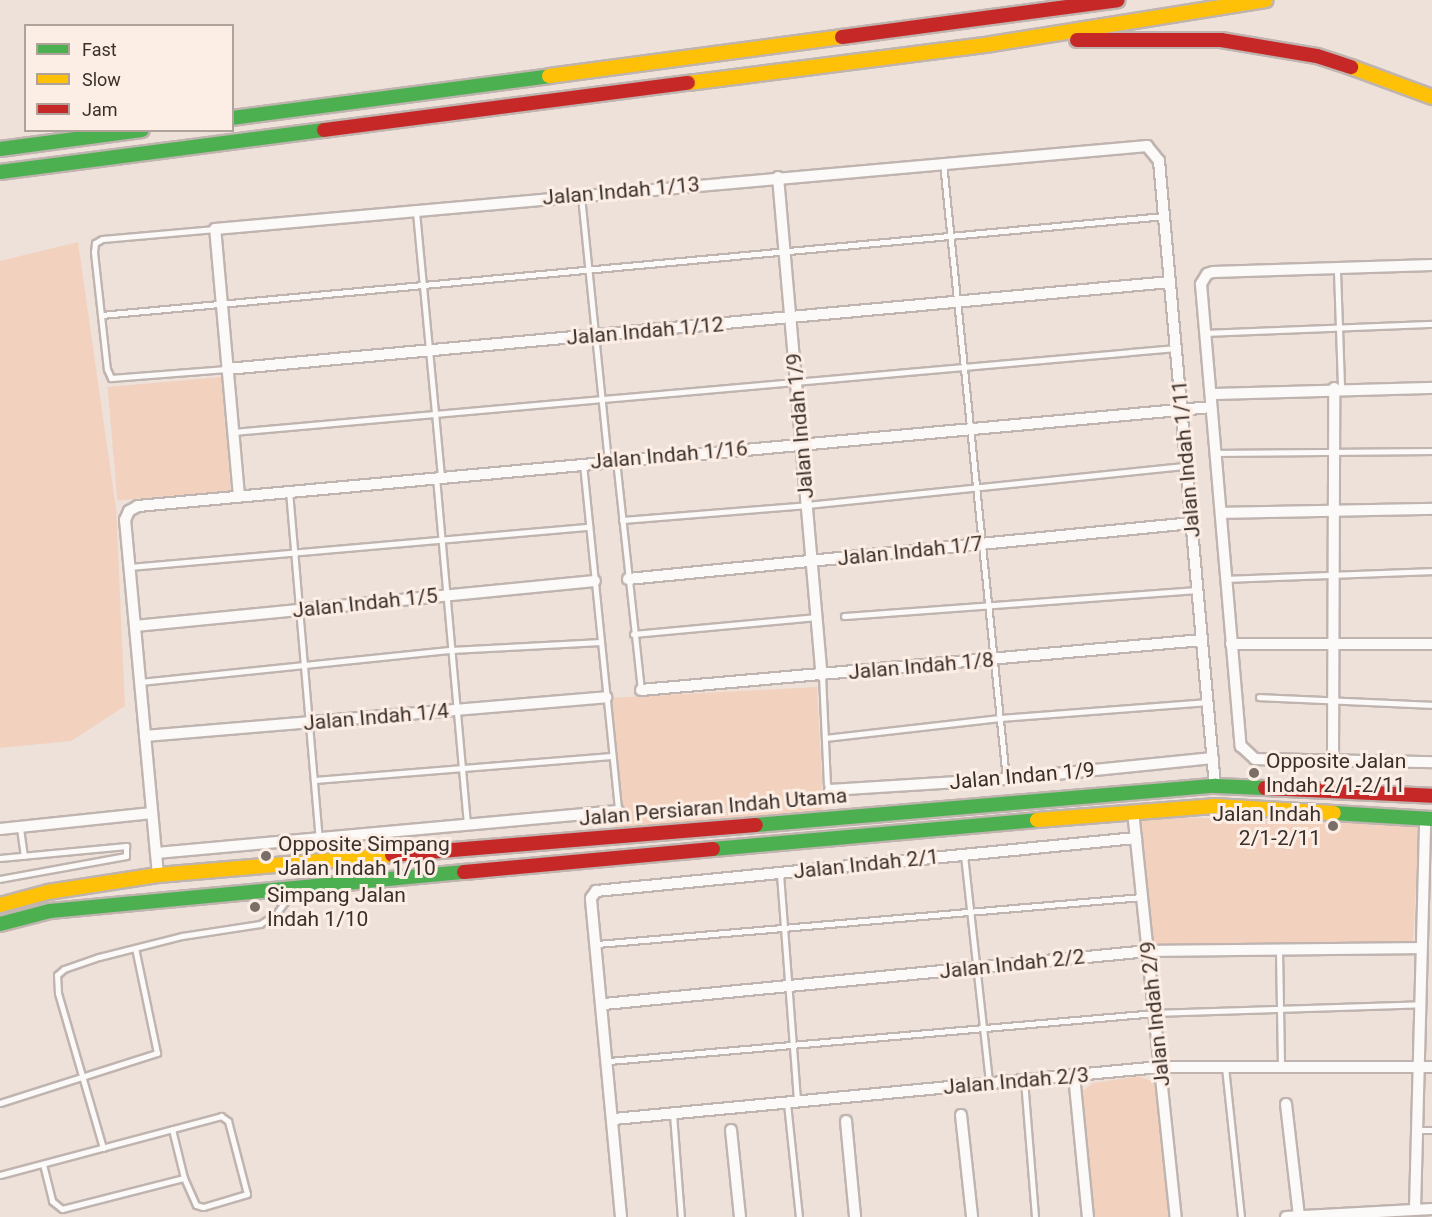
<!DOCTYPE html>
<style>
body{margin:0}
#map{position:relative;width:1432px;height:1217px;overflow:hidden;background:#eee1d9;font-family:Roboto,sans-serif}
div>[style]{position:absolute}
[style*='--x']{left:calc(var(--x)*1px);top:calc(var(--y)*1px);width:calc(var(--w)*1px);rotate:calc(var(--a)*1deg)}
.green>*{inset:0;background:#f2d2be;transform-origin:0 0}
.roads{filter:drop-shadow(2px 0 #bfb4af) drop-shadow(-2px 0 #bfb4af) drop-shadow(0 2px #bfb4af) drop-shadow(0 -2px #bfb4af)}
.lane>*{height:5px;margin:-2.5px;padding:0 2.5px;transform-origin:2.5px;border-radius:2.5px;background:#fcfaf9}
.street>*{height:10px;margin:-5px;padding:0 5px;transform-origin:5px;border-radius:5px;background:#fcfaf9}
.fast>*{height:14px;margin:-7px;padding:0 7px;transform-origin:7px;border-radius:7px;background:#4caf50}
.slow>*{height:14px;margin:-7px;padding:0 7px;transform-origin:7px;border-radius:7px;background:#ffc107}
.jam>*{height:14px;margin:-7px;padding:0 7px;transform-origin:7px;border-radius:7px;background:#c62828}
.dots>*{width:16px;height:16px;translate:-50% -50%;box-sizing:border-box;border:3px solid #fdeee5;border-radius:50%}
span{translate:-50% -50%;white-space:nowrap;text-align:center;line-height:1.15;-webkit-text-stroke:6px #fdeee5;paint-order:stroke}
.street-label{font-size:21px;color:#3a302b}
.poi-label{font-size:21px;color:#3a302b}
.left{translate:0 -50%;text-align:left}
.right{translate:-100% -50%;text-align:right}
.legend{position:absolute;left:24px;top:24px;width:210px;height:108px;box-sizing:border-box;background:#fdeee5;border:2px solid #afa29b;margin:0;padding:8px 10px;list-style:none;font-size:18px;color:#3a302b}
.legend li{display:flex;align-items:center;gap:12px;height:30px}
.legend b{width:30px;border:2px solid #afa29b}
</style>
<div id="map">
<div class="green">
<i style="clip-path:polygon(78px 242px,116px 508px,125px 706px,71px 741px,0 748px,0 261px)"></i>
<i style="left:221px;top:377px;width:114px;height:114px;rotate:85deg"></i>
<i style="left:817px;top:687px;width:131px;height:208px;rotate:87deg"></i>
<i style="clip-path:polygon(1140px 816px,1419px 825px,1413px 942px,1154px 945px)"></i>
<i style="clip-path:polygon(1139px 1076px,1157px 1084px,1169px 1217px,1092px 1217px,1083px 1091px,1093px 1083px)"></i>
</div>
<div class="roads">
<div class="lane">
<i style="--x:943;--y:163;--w:619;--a:84.16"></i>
<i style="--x:581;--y:196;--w:265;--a:84.2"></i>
<i style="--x:416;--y:212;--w:265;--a:84.6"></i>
<i style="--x:215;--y:229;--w:113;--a:174.9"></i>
<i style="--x:102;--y:239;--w:8;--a:150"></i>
<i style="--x:95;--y:243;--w:9;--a:96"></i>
<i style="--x:94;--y:252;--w:118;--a:83.7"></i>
<i style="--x:107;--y:369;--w:10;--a:66"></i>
<i style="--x:111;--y:378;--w:116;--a:-4.4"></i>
<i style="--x:1337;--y:271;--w:117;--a:88"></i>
<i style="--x:101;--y:315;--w:1068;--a:-5.32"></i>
<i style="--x:1206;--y:333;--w:226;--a:-2.3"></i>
<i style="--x:233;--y:432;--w:947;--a:-5.09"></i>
<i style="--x:1215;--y:453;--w:217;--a:-0.5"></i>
<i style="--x:616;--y:460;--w:231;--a:83.8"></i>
<i style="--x:583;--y:464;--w:349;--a:84.2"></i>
<i style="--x:436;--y:477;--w:349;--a:84.9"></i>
<i style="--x:289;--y:491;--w:349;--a:85.1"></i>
<i style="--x:622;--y:520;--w:186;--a:-4.6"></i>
<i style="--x:807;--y:505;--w:381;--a:-5.9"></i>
<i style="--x:129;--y:567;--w:462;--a:-5"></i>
<i style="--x:1226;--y:579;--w:206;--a:-2.2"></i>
<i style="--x:844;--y:616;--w:355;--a:-4.2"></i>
<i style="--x:633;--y:634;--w:185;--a:-5.3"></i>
<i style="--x:822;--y:675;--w:109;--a:87.4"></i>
<i style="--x:827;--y:784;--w:7;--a:63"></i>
<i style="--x:140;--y:682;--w:313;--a:-5.9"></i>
<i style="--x:451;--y:650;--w:150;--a:-3.1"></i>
<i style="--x:1259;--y:697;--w:173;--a:2.6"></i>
<i style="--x:825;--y:738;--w:176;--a:-6.5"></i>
<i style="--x:1000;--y:718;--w:209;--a:-4.4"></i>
<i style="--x:314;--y:780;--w:299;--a:-4.6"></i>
<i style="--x:20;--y:828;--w:28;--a:82"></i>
<i style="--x:964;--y:855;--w:229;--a:83.7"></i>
<i style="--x:0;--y:858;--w:127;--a:-5.4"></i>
<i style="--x:126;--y:846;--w:10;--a:90"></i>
<i style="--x:126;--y:856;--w:128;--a:169.7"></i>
<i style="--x:780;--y:874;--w:227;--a:85.7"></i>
<i style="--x:597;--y:944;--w:547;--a:-4.93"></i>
<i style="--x:1279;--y:950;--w:116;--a:89"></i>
<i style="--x:609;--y:1061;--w:548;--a:-5.02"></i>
<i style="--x:1155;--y:1013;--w:265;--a:-1.9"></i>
<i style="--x:1225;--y:1067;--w:151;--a:83.9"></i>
<i style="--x:1024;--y:1080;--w:137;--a:85.4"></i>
<i style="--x:0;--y:1103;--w:165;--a:-17.7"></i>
<i style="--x:157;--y:1053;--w:107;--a:-101.8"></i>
<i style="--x:787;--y:1103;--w:115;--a:84"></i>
<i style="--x:673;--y:1114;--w:103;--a:85.6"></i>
<i style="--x:1417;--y:1130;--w:15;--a:0"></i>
<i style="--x:103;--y:1148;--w:161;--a:-106.2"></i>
<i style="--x:58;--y:993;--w:18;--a:-93"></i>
<i style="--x:57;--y:975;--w:9;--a:-41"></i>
<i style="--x:64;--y:969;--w:37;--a:-19"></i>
<i style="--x:99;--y:957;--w:86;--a:-14.2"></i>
<i style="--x:182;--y:936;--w:79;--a:-8.7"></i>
<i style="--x:260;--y:924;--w:19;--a:-32"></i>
<i style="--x:276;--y:914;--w:27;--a:-54"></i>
<i style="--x:43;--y:1164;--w:38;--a:76"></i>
<i style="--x:52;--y:1201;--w:13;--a:39"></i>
<i style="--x:62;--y:1209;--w:126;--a:-14.3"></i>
<i style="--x:0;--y:1175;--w:229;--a:-14.9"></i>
<i style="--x:221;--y:1116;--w:9;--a:36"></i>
<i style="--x:228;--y:1121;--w:75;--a:75.4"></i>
<i style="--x:247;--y:1194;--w:46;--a:163.5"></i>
<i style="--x:203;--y:1207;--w:7;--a:-164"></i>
<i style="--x:196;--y:1205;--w:30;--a:-114"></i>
<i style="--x:184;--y:1178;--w:50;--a:-103.8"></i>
</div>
<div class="street">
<i style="--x:778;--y:177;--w:500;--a:85"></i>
<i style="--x:1432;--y:265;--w:219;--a:178.2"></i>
<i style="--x:1213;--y:272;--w:6;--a:162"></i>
<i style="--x:1207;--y:274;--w:12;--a:121"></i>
<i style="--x:1201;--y:284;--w:464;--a:85.1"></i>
<i style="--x:1241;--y:746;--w:19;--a:43"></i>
<i style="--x:1255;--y:759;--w:177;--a:1"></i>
<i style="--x:227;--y:369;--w:947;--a:-5.27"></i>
<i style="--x:1211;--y:394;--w:221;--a:-1.6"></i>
<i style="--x:239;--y:496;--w:268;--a:-95.1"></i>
<i style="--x:215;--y:229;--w:936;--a:-5.09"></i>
<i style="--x:1147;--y:146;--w:19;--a:51"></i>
<i style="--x:1159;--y:161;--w:628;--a:84.88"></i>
<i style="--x:1221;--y:513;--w:211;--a:-1.1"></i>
<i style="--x:628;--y:579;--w:567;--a:-5.67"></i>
<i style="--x:135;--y:626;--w:462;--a:-5.6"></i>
<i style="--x:1231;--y:644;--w:201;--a:0"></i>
<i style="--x:641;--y:690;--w:563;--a:-5.09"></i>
<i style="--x:145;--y:736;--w:463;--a:-4.8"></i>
<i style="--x:1333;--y:761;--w:373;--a:-89.8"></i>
<i style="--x:830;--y:790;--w:176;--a:-3.6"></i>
<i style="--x:1006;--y:779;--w:208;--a:-5.8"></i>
<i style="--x:1133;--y:811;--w:408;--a:84"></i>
<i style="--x:0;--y:829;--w:153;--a:-6"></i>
<i style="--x:156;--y:853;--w:464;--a:-5.2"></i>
<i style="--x:158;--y:875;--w:357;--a:-95.3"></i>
<i style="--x:125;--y:520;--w:10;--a:-66"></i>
<i style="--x:129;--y:511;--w:10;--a:-29"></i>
<i style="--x:138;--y:506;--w:1078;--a:-5.27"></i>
<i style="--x:604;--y:1004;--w:547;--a:-5.56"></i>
<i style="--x:1148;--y:951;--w:273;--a:-0.6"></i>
<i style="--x:1074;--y:1075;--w:143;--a:84.4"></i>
<i style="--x:1286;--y:1104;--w:113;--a:83.4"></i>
<i style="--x:961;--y:1115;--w:103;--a:83.8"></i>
<i style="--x:614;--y:1119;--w:548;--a:-5.44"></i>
<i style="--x:1160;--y:1067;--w:272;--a:0"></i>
<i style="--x:846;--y:1121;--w:96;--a:84.6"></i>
<i style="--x:731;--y:1130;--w:87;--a:84.1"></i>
<i style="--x:1415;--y:1209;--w:390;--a:-88.5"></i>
<i style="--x:621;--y:1217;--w:320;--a:-95.4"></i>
<i style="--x:591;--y:898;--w:9;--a:-54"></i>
<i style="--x:596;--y:891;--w:543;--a:-5.61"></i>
<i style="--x:1286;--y:1217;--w:146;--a:-3.1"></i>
</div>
<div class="fast">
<i style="--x:232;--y:118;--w:320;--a:-7.5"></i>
<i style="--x:0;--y:149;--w:143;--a:-7.6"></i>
<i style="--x:0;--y:172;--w:327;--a:-7.4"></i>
<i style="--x:1334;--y:813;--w:98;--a:3.5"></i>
<i style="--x:756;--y:825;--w:461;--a:-4.9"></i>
<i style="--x:1215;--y:786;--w:50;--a:2.3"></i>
<i style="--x:713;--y:849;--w:325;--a:-5.1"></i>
<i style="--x:0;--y:924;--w:52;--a:-14.6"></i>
<i style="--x:50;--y:911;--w:416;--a:-5.4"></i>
</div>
<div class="slow">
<i style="--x:1351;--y:67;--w:86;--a:20.3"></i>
<i style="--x:549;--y:76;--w:296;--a:-7.6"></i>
<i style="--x:688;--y:83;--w:305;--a:-7.3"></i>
<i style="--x:991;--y:44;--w:278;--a:-9.1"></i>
<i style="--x:1037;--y:820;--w:177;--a:-4.5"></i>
<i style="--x:1213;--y:806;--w:121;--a:3.3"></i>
<i style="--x:0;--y:905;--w:50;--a:-15.2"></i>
<i style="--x:48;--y:892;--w:111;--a:-8.8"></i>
<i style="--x:158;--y:875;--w:235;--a:-4.9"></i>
</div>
<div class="jam">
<i style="--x:842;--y:37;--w:278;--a:-7.6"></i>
<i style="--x:1077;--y:40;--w:144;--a:0"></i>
<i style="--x:1221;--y:40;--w:97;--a:9.5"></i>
<i style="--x:1317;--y:56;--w:36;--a:18"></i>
<i style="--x:324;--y:130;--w:367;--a:-7.4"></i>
<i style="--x:1265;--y:788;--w:167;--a:2.7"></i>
<i style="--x:392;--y:855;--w:365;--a:-4.7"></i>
<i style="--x:464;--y:872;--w:250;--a:-5.3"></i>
</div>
</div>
<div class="dots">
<i style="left:1254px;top:773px;background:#796e68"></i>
<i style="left:1333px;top:826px;background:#796e68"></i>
<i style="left:266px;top:856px;background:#796e68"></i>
<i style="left:255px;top:907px;background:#796e68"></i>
</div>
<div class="street-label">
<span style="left:621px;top:191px;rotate:-5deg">Jalan Indah 1/13</span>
<span style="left:645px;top:331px;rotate:-5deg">Jalan Indah 1/12</span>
<span style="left:800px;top:426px;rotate:-95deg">Jalan Indah 1/9</span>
<span style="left:669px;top:455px;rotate:-5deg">Jalan Indah 1/16</span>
<span style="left:1186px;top:459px;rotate:-95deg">Jalan Indah 1/11</span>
<span style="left:910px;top:551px;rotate:-6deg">Jalan Indah 1/7</span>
<span style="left:365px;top:603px;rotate:-6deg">Jalan Indah 1/5</span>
<span style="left:921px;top:666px;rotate:-5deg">Jalan Indah 1/8</span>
<span style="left:376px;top:717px;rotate:-5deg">Jalan Indah 1/4</span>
<span style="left:1022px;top:776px;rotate:-5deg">Jalan Indan 1/9</span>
<span style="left:713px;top:807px;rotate:-5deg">Jalan Persiaran Indah Utama</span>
<span style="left:866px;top:864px;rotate:-6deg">Jalan Indah 2/1</span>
<span style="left:1012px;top:964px;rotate:-6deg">Jalan Indah 2/2</span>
<span style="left:1155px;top:1014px;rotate:-96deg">Jalan Indah 2/9</span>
<span style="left:1016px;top:1081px;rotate:-5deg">Jalan Indah 2/3</span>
</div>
<div class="poi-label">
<span class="left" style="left:1266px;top:773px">Opposite Jalan<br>Indah 2/1-2/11</span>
<span class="right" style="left:1321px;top:826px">Jalan Indah<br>2/1-2/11</span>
<span class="left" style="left:278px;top:856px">Opposite Simpang<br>Jalan Indah 1/10</span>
<span class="left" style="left:267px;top:907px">Simpang Jalan<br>Indah 1/10</span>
</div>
<ul class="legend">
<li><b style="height:8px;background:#4caf50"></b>Fast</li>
<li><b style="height:8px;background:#ffc107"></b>Slow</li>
<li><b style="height:8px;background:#c62828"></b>Jam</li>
</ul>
</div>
